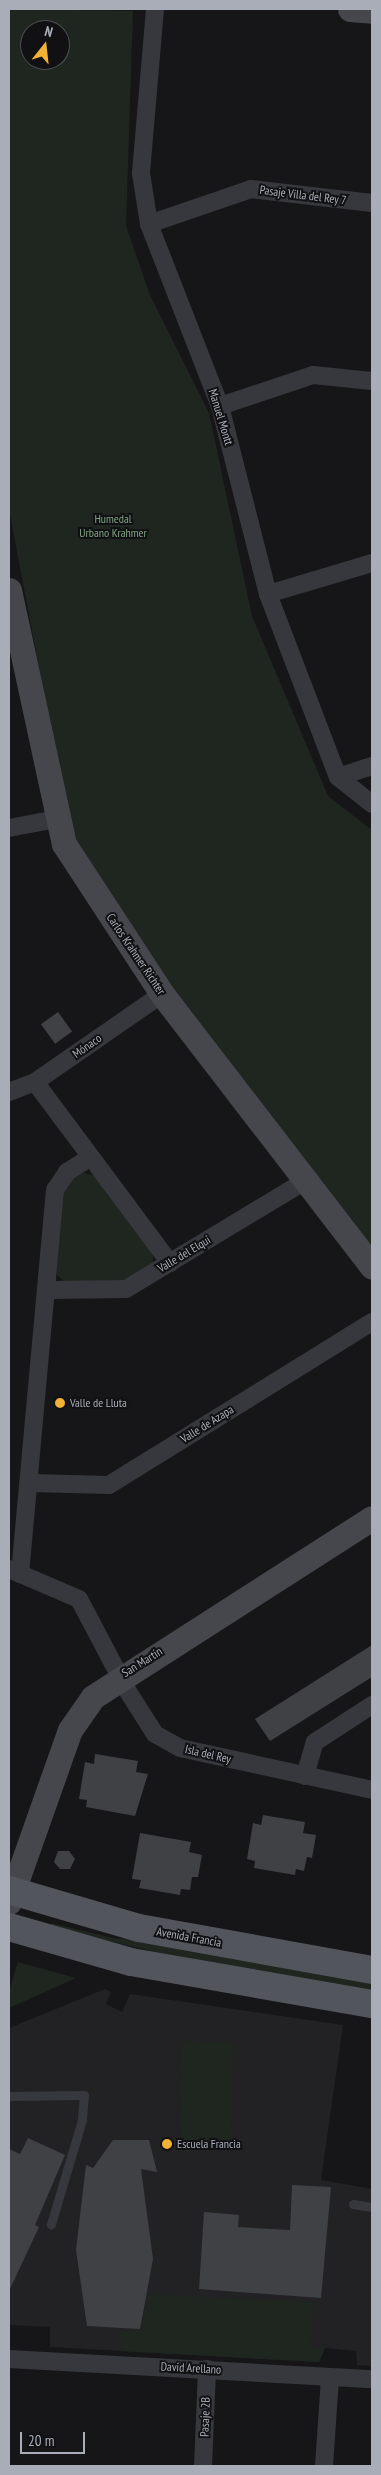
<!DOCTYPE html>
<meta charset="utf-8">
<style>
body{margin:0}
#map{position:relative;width:381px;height:2475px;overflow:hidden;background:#161618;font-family:"PT Sans Narrow",sans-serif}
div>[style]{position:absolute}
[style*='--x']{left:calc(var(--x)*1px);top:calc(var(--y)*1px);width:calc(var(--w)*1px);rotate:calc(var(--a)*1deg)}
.built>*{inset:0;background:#222225}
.green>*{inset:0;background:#1e261f;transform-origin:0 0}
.building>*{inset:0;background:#404145;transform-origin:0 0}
.lane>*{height:9px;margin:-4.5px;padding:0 4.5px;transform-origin:4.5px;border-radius:4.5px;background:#37383d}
.street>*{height:18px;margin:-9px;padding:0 9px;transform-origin:9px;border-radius:9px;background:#37383d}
.secondary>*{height:25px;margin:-12.5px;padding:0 12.5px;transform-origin:12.5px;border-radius:12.5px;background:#45474d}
.primary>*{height:28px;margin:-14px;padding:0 14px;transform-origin:14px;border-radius:14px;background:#53555c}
.dots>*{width:14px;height:14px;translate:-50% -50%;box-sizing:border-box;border:2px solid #111113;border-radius:50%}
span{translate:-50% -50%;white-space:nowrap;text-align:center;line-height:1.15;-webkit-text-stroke:4px #111113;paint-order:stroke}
.street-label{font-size:12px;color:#a8adb8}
.park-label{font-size:12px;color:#7fa381}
.poi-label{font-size:12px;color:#a8adb8}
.left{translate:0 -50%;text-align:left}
.frame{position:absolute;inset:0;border:10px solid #a8adb8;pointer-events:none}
.north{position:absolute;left:20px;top:20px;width:50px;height:50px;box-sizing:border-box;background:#111113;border:1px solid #4d4f55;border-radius:50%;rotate:16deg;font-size:14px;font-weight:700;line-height:20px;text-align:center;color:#a8adb8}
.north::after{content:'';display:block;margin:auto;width:18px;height:22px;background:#f2b134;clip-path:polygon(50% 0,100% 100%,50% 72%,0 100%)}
.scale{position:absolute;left:20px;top:2432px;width:65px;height:22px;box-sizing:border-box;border:2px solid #a8adb8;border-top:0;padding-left:6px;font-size:15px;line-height:18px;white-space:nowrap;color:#a8adb8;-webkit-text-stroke:4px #111113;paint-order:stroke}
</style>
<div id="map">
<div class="built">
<i style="clip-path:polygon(105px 1989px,111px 1992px,106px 2004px,122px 2012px,130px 1994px,343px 2025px,321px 2180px,372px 2189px,372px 2366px,357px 2365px,356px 2351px,325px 2348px,319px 2362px,50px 2347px,50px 2327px,9px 2325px,9px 2028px)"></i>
</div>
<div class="green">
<i style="clip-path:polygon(evenodd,9px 9px,133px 11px,126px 226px,150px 295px,209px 413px,252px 616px,328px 796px,372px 830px,372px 1256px,171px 985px,71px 837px,9px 509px,9px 9px,30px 30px,60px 30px,60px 60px,30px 60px,30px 30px)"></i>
<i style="clip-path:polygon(79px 1172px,94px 1175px,154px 1253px,152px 1266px,121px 1285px,69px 1286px,56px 1274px,62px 1189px)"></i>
<i style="clip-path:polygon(51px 1923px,117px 1939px,142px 1937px,372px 1982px,372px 1993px,160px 1953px,51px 1927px)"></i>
<i style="clip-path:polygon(18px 1962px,76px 1978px,9px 2008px,9px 1991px)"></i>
<i style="left:182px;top:2041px;width:51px;height:102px;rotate:1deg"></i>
<i style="clip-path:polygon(148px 2294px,314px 2302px,310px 2348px,325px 2348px,319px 2362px,120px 2351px,121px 2331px,141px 2331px)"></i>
</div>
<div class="building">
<i style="left:58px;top:1012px;width:24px;height:21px;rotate:54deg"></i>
<i style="clip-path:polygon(372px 1645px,372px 1677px,270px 1741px,255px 1719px)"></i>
<i style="clip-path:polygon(95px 1754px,138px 1761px,136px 1772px,148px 1774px,135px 1816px,86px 1807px,87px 1800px,79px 1799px,85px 1762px,94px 1764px)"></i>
<i style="clip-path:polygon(263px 1815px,305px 1822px,303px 1833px,316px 1835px,312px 1858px,307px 1857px,304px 1871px,296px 1869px,295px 1875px,254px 1868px,255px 1861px,247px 1859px,253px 1823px,261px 1825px)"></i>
<i style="clip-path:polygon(140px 1833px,191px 1842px,189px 1852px,202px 1855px,198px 1877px,192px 1877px,190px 1890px,181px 1889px,180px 1895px,139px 1888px,141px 1880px,132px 1879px)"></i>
<i style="clip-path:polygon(58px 1851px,69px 1851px,75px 1859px,70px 1869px,60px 1869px,54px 1862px)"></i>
<i style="clip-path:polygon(28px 2138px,65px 2155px,35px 2225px,39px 2227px,9px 2291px,9px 2149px,20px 2154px)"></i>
<i style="clip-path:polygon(113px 2140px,149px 2140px,157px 2172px,141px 2169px,153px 2259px,140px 2329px,87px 2326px,76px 2250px,86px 2165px,93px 2168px)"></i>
<i style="clip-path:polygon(292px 2185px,331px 2187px,321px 2298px,199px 2289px,204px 2212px,239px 2215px,238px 2227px,290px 2230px)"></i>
</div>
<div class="lane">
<i style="--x:9;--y:2096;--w:75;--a:-0.8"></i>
<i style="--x:84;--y:2095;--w:25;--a:95"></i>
<i style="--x:82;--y:2120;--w:109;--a:106.6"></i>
<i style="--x:353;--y:2204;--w:19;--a:9"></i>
</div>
<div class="street">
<i style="--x:155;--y:9;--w:165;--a:94.9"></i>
<i style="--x:141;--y:173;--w:52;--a:81.1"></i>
<i style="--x:149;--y:224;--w:195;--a:68.7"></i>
<i style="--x:220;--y:406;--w:194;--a:75.7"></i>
<i style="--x:268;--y:594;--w:196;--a:69.1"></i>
<i style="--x:338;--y:777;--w:43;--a:38.5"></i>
<i style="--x:149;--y:224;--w:108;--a:-18.9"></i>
<i style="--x:251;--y:189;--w:122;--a:6.6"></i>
<i style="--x:220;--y:406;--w:98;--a:-18.4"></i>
<i style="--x:313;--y:375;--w:59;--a:5.8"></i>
<i style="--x:268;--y:594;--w:109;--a:-16.6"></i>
<i style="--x:338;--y:777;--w:36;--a:-18"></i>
<i style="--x:9;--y:828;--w:48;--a:-10.8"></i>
<i style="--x:35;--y:1082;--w:226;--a:53.3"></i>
<i style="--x:9;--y:1092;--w:28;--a:-21"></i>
<i style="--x:35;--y:1082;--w:155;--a:-34.7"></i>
<i style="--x:49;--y:1290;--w:77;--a:-0.7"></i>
<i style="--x:126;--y:1289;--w:213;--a:-31.1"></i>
<i style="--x:31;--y:1483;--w:78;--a:1.5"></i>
<i style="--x:109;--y:1485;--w:309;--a:-31.8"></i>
<i style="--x:9;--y:1569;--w:76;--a:23.2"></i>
<i style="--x:79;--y:1599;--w:103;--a:62.2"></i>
<i style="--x:127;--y:1690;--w:52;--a:57.5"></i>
<i style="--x:155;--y:1734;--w:29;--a:29"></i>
<i style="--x:180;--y:1748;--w:197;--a:12.3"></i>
<i style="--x:20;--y:1574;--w:386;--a:-84.8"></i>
<i style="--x:55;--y:1190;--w:22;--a:-56"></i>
<i style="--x:67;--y:1172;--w:26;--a:-32"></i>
<i style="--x:305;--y:1776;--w:35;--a:-74"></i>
<i style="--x:315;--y:1742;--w:68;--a:-33"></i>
<i style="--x:9;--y:2359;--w:364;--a:3.2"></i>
<i style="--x:203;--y:2466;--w:97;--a:-87.6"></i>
<i style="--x:324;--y:2466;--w:89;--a:-86.1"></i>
</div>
<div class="secondary">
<i style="--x:350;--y:9;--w:22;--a:5"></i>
<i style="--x:9;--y:590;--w:260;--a:77.8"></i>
<i style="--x:64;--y:844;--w:179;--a:56.8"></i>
<i style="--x:162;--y:994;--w:344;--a:52.4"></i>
<i style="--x:9;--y:1902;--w:182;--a:-70.5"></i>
<i style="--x:70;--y:1730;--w:40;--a:-55.1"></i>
<i style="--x:93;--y:1697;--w:331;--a:-32.7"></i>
</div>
<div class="primary">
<i style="--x:9;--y:1890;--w:135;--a:16.3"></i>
<i style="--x:139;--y:1928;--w:237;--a:10.2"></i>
<i style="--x:9;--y:1927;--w:127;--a:16"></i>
<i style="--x:131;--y:1962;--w:245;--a:9.9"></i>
</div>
<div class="dots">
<i style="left:60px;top:1403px;background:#f2b134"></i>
<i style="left:167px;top:2144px;background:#f2b134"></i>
</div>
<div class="street-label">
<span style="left:303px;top:195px;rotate:7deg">Pasaje Villa del Rey 7</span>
<span style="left:221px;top:417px;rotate:73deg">Manuel Montt</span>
<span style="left:136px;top:954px;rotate:56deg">Carlos Krahmer Richter</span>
<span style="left:87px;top:1046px;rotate:-35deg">Mónaco</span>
<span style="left:184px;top:1254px;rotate:-31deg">Valle del Elqui</span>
<span style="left:207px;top:1424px;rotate:-32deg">Valle de Azapa</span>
<span style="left:142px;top:1662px;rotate:-32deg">San Martín</span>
<span style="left:208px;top:1754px;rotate:13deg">Isla del Rey</span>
<span style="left:189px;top:1937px;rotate:10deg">Avenida Francia</span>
<span style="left:191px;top:2368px;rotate:3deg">David Arellano</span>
<span style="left:205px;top:2417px;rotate:-88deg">Pasaje 2B</span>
</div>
<div class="park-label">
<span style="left:113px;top:526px">Humedal<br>Urbano Krahmer</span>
</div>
<div class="poi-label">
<span class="left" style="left:70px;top:1403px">Valle de Lluta</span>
<span class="left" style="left:177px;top:2144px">Escuela Francia</span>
</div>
<div class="frame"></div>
<div class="north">N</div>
<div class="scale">20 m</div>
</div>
